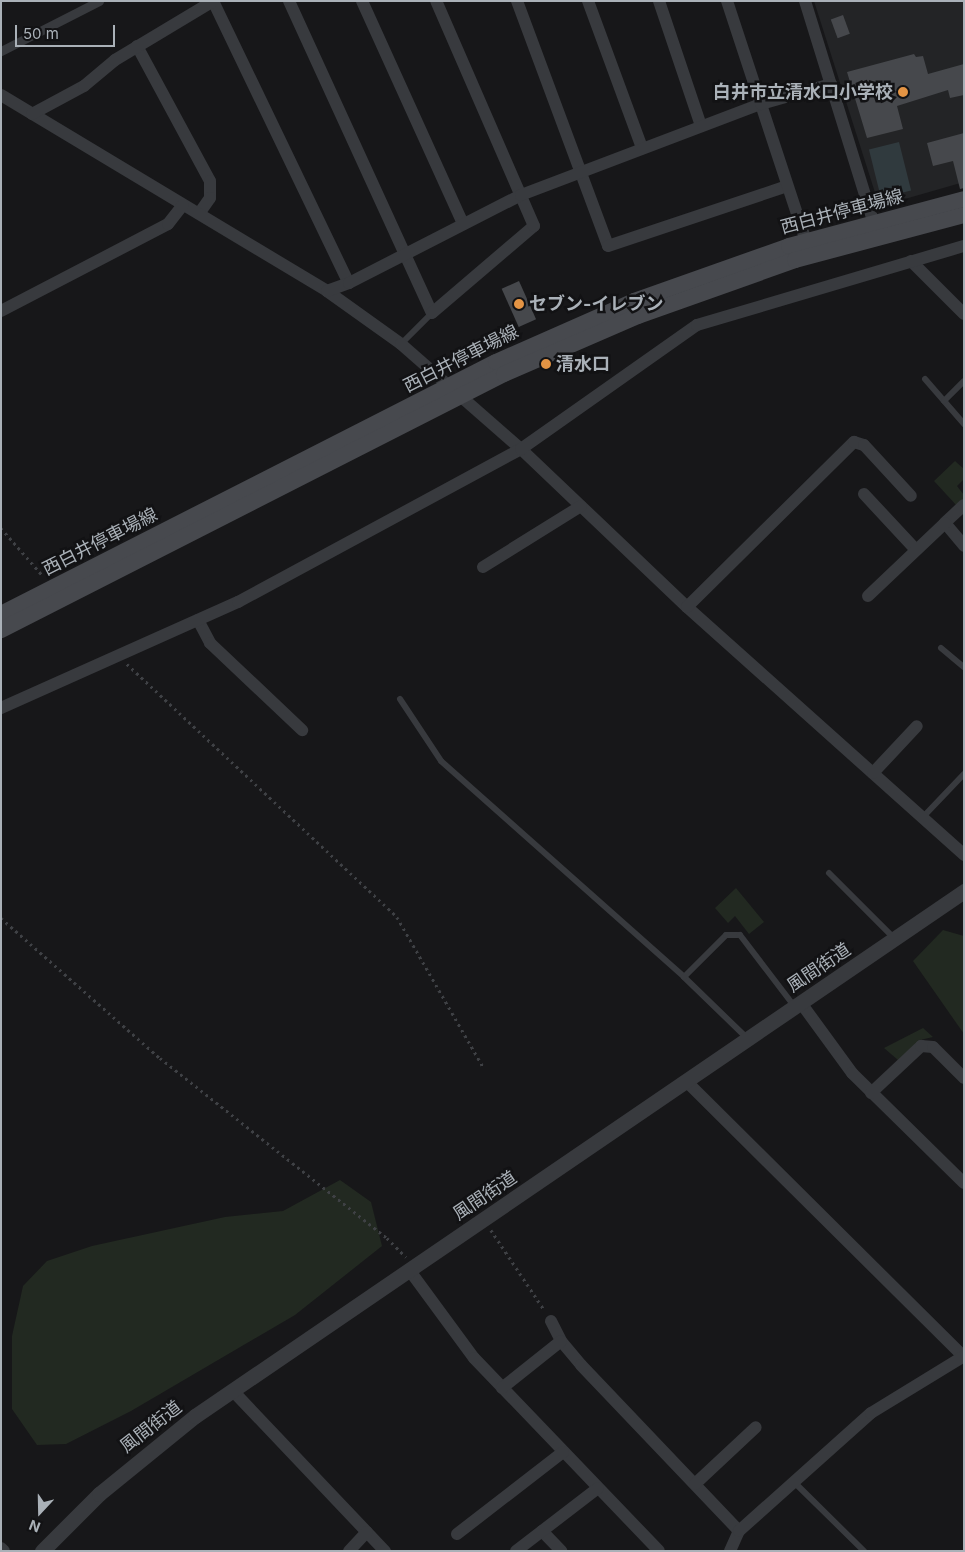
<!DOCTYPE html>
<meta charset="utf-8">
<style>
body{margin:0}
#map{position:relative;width:965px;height:1552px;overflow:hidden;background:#171719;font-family:Inter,"Noto Sans JP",sans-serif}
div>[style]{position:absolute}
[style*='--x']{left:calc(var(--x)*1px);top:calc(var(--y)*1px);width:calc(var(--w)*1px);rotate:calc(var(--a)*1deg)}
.built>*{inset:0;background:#232426}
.green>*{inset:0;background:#222921}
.water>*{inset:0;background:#303a3e;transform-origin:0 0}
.building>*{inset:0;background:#46484c;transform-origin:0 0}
.path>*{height:2.5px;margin-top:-1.25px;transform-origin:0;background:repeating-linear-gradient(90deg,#3f4145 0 2.5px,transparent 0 6.5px)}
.service>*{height:6px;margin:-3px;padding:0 3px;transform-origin:3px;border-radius:3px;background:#383a3e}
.pedestrian>*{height:9px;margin:-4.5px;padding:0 4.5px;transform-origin:4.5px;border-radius:4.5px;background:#383a3e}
.minor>*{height:12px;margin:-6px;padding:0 6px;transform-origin:6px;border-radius:6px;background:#383a3e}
.tertiary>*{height:15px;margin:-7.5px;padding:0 7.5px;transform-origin:7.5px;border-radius:7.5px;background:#383a3e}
.secondary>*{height:16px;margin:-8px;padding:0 8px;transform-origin:8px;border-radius:8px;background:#47494e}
.dots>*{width:14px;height:14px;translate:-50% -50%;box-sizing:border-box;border:2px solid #121214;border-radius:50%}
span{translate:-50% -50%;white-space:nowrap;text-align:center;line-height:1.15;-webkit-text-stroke:5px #121214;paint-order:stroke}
.poi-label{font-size:18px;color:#aab1b8;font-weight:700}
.right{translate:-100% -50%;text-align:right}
.left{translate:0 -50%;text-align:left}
.street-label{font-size:18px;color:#aab1b8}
.frame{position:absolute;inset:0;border:2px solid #aab1b8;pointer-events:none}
.north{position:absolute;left:15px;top:1487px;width:50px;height:50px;-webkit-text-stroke:4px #121214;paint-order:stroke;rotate:201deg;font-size:14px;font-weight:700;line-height:20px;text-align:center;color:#aab1b8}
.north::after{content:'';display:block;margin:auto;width:18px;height:22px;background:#aab1b8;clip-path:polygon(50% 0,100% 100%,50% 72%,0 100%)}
.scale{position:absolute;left:15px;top:25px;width:100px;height:22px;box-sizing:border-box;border:2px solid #aab1b8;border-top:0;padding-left:6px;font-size:15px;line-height:18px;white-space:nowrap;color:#aab1b8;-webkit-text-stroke:4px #121214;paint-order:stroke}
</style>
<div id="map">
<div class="built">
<i style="clip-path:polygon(814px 1px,964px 1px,964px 182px,884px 205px,878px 202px)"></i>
</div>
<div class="green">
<i style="clip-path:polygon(955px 461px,964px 469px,964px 479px,957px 486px,964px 495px,964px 501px,957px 506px,934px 481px)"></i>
<i style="clip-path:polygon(736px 888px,764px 922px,749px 934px,735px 916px,728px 923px,715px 908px)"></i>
<i style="clip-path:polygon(943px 930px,964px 936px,964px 1034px,913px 961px)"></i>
<i style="clip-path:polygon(923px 1028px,933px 1037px,920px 1040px,898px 1060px,884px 1048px)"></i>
<i style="clip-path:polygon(340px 1180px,371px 1202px,382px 1246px,295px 1315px,131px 1411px,66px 1444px,37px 1445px,12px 1409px,12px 1336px,23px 1286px,47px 1261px,92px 1246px,225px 1217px,283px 1211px)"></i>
</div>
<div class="water">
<i style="left:899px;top:142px;width:50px;height:31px;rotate:76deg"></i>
</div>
<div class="building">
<i style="left:843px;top:15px;width:20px;height:13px;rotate:70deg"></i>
<i style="clip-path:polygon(914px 54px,916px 57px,923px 56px,928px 74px,964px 64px,964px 95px,950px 98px,948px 90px,897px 106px,903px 129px,867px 138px,847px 72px)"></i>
<i style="clip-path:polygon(964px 133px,964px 188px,960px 189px,953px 161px,933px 166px,927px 143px)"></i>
<i style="left:519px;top:281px;width:42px;height:19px;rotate:66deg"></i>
</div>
<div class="path">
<i style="--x:1;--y:528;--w:64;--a:48.8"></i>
<i style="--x:127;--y:664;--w:370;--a:43.1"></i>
<i style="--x:397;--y:917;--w:174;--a:60.1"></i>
<i style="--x:1;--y:918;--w:212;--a:41.4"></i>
<i style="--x:160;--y:1058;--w:290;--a:38.4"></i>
<i style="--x:387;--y:1238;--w:27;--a:45"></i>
<i style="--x:491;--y:1230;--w:97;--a:56.3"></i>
</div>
<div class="service">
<i style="--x:401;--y:344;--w:44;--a:-45"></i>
<i style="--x:925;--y:379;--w:60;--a:49.1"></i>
<i style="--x:944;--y:401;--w:28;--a:-45"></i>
<i style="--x:941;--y:648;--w:30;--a:40"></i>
<i style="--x:400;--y:699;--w:74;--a:56.5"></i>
<i style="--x:441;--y:761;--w:325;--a:41.6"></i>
<i style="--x:684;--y:977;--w:88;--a:44.1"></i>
<i style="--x:923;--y:817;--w:59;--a:-46.4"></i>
<i style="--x:829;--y:873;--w:92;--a:45"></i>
<i style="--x:684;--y:977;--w:59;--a:-45"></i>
<i style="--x:726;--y:935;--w:14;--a:0"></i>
<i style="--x:740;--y:935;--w:89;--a:52.7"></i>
<i style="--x:795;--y:1483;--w:97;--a:44.6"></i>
</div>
<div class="pedestrian">
<i style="--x:1;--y:51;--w:110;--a:-27"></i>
</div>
<div class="minor">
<i style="--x:213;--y:1;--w:313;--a:64.3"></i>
<i style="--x:289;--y:1;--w:343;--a:65.4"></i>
<i style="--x:432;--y:313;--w:134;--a:-40.5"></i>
<i style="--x:534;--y:226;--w:245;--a:-113.5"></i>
<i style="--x:362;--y:1;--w:245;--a:65.6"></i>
<i style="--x:517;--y:1;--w:261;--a:69.6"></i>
<i style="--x:608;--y:246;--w:189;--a:-18.5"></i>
<i style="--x:588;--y:1;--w:157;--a:69.8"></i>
<i style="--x:659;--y:1;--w:132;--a:71.4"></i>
<i style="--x:727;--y:1;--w:260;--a:71.8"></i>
<i style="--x:805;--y:1;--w:240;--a:72.8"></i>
<i style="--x:137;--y:46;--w:153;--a:61.6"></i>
<i style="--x:210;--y:181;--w:17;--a:90"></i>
<i style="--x:210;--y:198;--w:19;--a:125"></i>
<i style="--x:1;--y:95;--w:380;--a:31"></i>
<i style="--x:327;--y:291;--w:91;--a:35.6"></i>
<i style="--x:401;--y:344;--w:159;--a:41.2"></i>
<i style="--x:521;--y:449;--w:229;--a:43.6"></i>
<i style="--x:687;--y:607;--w:372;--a:41.8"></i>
<i style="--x:32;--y:114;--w:59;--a:-28.3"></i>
<i style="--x:84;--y:86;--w:40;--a:-40"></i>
<i style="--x:115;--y:60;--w:114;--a:-31"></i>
<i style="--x:911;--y:261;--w:75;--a:45"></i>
<i style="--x:327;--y:291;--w:23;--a:-20"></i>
<i style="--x:349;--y:283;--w:193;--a:-27.1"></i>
<i style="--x:521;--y:195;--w:257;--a:-20.8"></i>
<i style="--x:761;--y:104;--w:73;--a:-15.9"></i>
<i style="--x:1;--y:311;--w:188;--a:-27.5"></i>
<i style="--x:168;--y:224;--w:24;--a:-52"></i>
<i style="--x:864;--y:494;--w:76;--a:47.1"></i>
<i style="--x:964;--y:505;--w:26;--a:137"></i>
<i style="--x:945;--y:523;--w:30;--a:50"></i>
<i style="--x:483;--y:567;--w:115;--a:-31.9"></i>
<i style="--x:868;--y:596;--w:106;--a:-43.5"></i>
<i style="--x:687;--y:607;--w:235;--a:-44.7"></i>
<i style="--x:854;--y:442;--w:10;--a:17"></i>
<i style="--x:864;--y:445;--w:69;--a:47.3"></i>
<i style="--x:198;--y:620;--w:26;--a:62"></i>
<i style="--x:210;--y:643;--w:127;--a:43.4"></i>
<i style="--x:1;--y:708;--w:260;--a:-24.1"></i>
<i style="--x:238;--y:602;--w:322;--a:-28.4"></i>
<i style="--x:521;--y:449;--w:215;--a:-35.2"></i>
<i style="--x:697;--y:325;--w:278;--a:-16.5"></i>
<i style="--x:873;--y:773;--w:64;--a:-46.9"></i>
<i style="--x:801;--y:1003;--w:87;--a:53.9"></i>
<i style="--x:852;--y:1073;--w:157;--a:44.5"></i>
<i style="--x:686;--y:1081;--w:390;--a:44.8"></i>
<i style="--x:871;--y:1093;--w:69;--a:-43.2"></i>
<i style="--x:921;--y:1046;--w:12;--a:5"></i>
<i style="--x:933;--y:1047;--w:44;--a:45"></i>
<i style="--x:410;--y:1271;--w:108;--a:53.7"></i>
<i style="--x:474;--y:1358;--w:267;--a:46.2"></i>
<i style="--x:551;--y:1321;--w:22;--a:63"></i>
<i style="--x:561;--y:1341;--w:31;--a:50"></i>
<i style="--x:581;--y:1365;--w:229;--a:46.4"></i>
<i style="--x:502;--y:1388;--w:75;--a:-38.5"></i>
<i style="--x:233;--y:1391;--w:221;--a:46.5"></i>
<i style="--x:695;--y:1484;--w:83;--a:-43.1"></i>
<i style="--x:542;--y:1531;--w:28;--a:46"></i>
<i style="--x:457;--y:1534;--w:134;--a:-37.7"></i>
<i style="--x:1;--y:1548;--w:4;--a:45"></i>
<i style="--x:349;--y:1551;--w:26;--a:-47"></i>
<i style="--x:516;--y:1551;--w:103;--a:-37.5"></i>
<i style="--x:730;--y:1551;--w:22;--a:-66"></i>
<i style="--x:739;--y:1531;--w:177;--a:-41.8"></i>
<i style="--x:871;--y:1413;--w:109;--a:-31.5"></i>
</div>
<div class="tertiary">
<i style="--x:42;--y:1551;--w:81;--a:-45"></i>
<i style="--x:99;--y:1494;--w:124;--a:-39.1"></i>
<i style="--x:195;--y:1416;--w:931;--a:-34.32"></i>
</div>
<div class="secondary">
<i style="--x:1;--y:614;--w:555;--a:-26.98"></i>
<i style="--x:496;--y:362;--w:151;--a:-23.8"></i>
<i style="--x:634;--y:301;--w:164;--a:-19.5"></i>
<i style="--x:789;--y:246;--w:181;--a:-15"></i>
<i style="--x:1;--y:630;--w:564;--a:-26.97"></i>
<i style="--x:504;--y:374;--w:146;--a:-23.4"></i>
<i style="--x:638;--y:316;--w:167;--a:-19.6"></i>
<i style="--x:795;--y:260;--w:175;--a:-14.9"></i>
</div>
<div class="dots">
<i style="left:903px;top:92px;background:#e49444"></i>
<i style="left:519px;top:304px;background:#e49444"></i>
<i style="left:546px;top:364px;background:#e49444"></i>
</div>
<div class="poi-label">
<span class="right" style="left:893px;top:92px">白井市立清水口小学校</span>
<span class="left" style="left:529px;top:304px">セブン-イレブン</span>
<span class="left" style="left:556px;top:364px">清水口</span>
</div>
<div class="street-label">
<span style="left:842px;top:212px;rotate:-15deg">西白井停車場線</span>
<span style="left:461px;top:359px;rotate:-27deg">西白井停車場線</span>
<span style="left:100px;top:542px;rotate:-27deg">西白井停車場線</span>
<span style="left:819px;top:968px;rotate:-34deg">風間街道</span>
<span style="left:485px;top:1196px;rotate:-34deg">風間街道</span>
<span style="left:151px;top:1427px;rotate:-38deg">風間街道</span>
</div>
<div class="frame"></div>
<div class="north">N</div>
<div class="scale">50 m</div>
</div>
